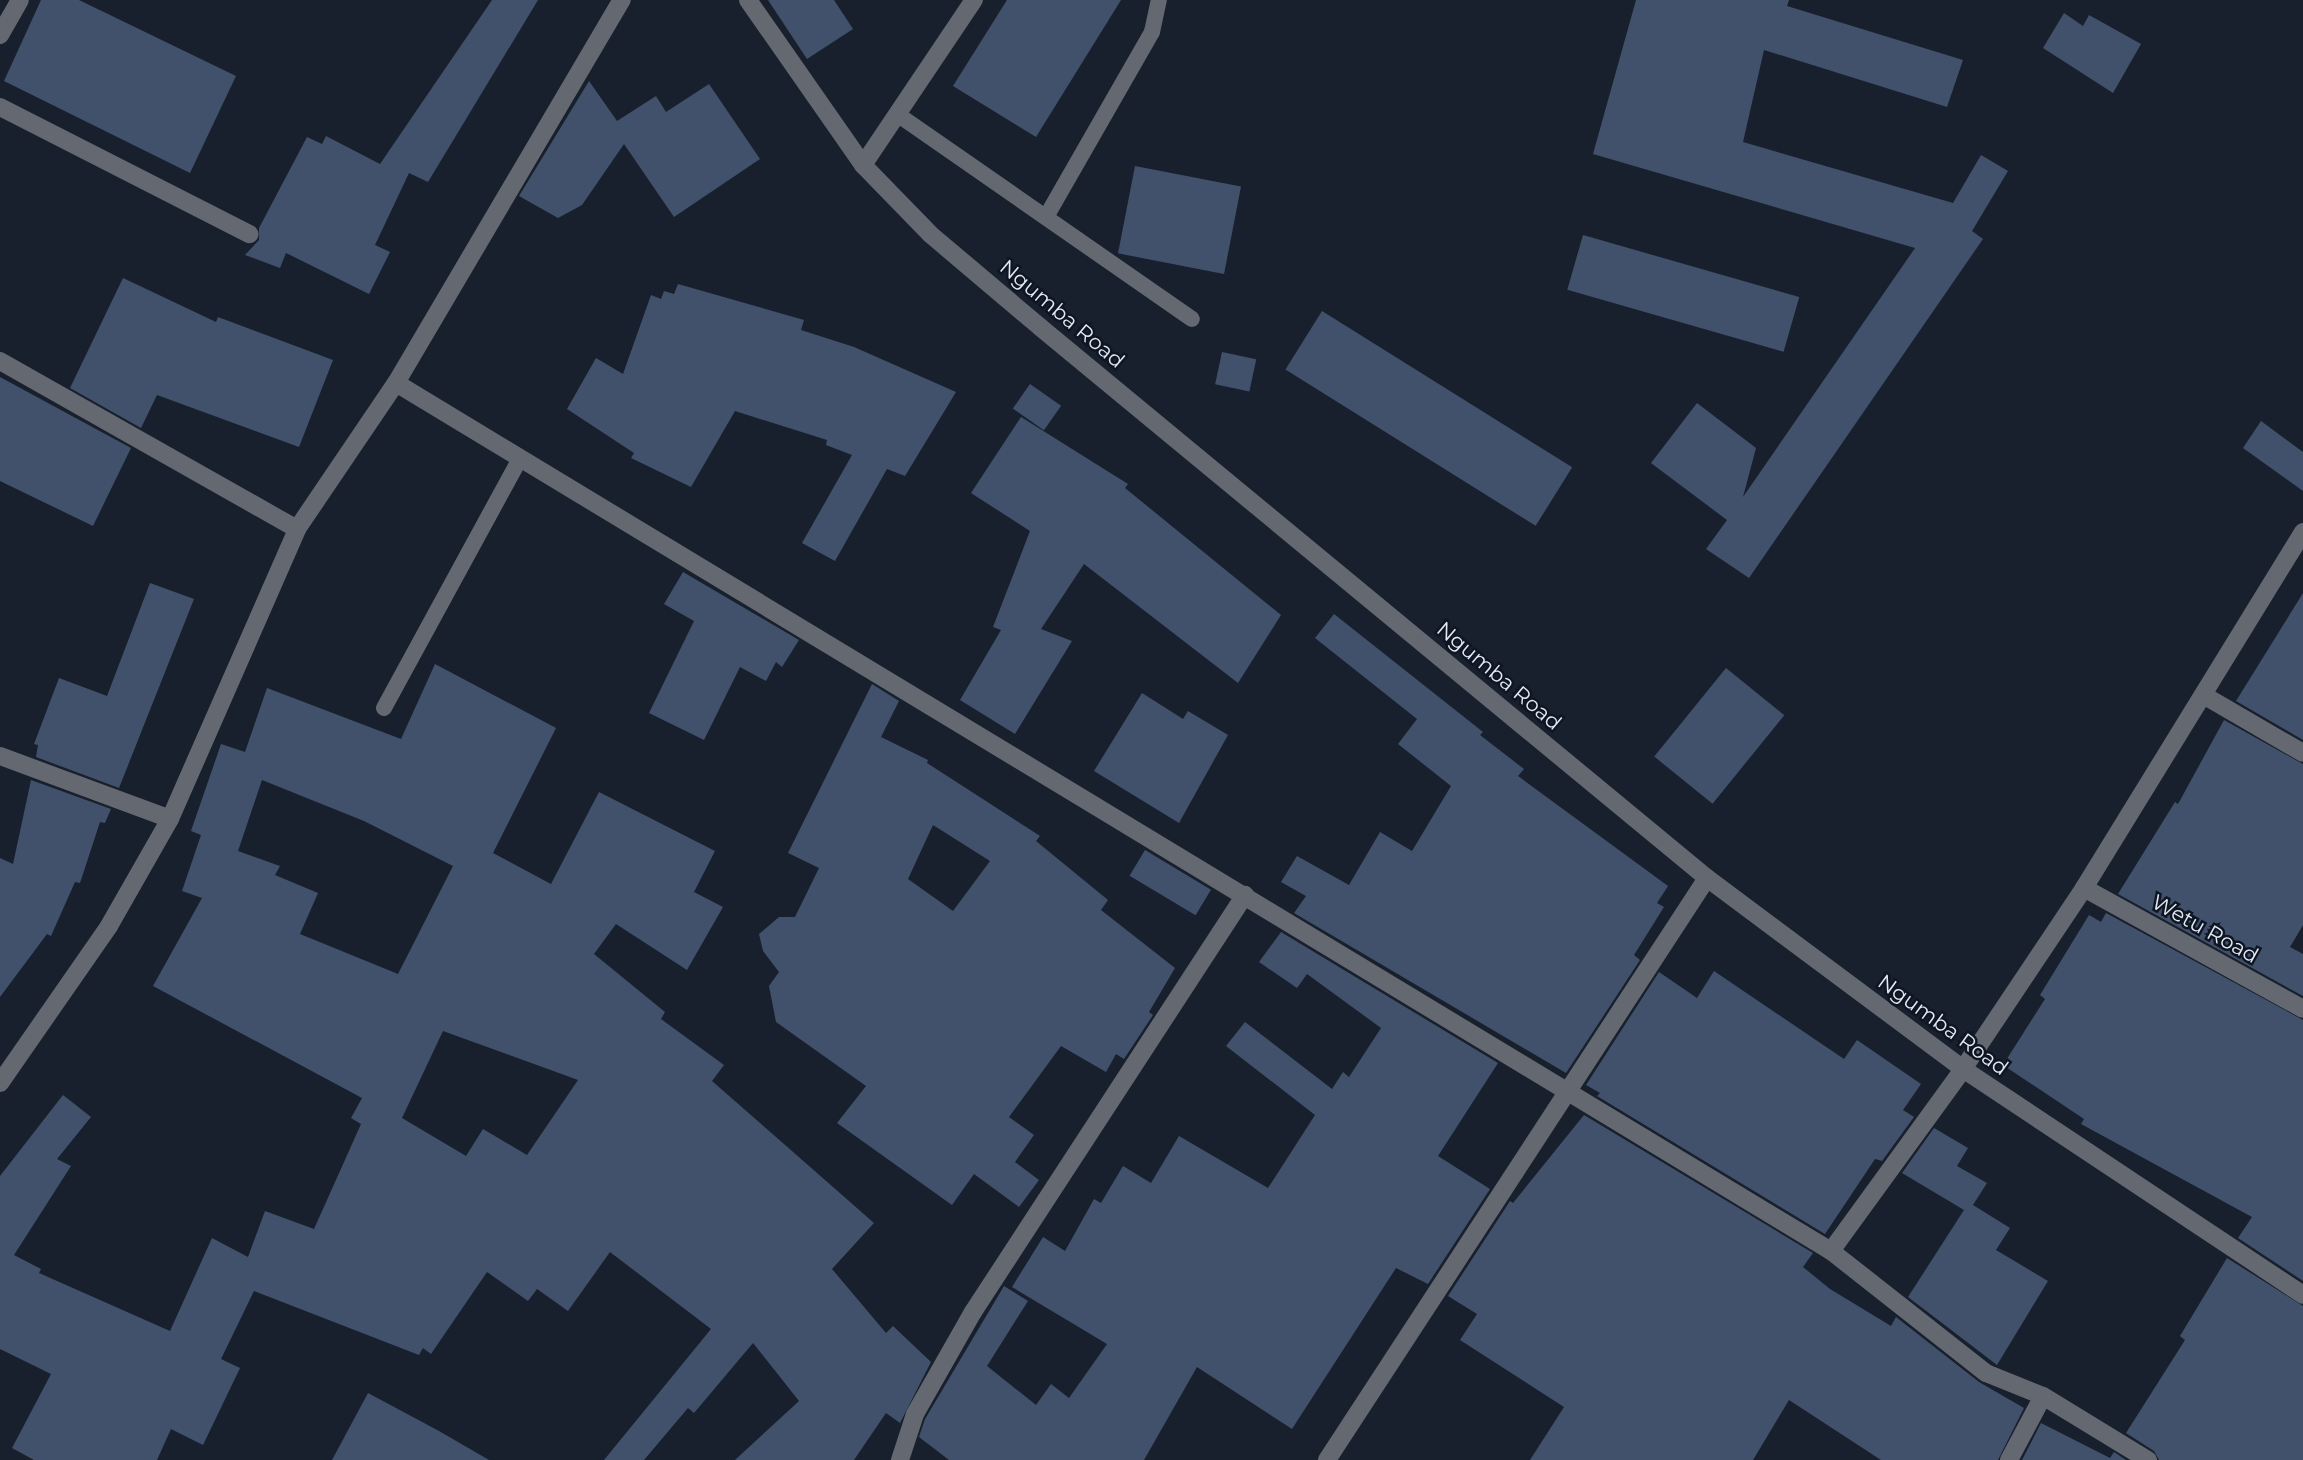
<!DOCTYPE html>
<style>
body{margin:0}
#map{position:relative;width:2303px;height:1460px;overflow:hidden;background:#18202d;font-family:Montserrat,sans-serif}
div>[style]{position:absolute}
[style*='--x']{left:calc(var(--x)*1px);top:calc(var(--y)*1px);width:calc(var(--w)*1px);rotate:calc(var(--a)*1deg)}
.building>*{inset:0;background:#41516b;transform-origin:0 0}
.lane>*{height:16px;margin:-8px;padding:0 8px;transform-origin:8px;border-radius:8px;background:#646870}
.street>*{height:18px;margin:-9px;padding:0 9px;transform-origin:9px;border-radius:9px;background:#646870}
span{translate:-50% -50%;white-space:nowrap;text-align:center;line-height:1.15;-webkit-text-stroke:5px #0f1623;paint-order:stroke}
.street-label{font-size:21px;color:#e4eaf3}
</style>
<div id="map">
<div class="building">
<i style="clip-path:polygon(41px 0,79px 0,236px 76px,190px 173px,4px 81px)"></i>
<i style="clip-path:polygon(492px 0,538px 0,428px 182px,409px 173px,375px 245px,390px 252px,369px 294px,286px 253px,280px 268px,245px 255px,259px 240px,259px 228px,307px 137px,322px 144px,326px 136px,380px 164px)"></i>
<i style="clip-path:polygon(768px 0,834px 0,853px 29px,807px 59px)"></i>
<i style="clip-path:polygon(1007px 0,1121px 0,1036px 137px,953px 86px)"></i>
<i style="clip-path:polygon(1636px 0,1789px 0,1787px 6px,1963px 60px,1947px 107px,1764px 50px,1743px 142px,1953px 203px,1981px 155px,2008px 171px,1972px 231px,1983px 239px,1749px 578px,1706px 549px,1727px 520px,1651px 463px,1697px 403px,1756px 448px,1743px 497px,1915px 248px,1593px 154px)"></i>
<i style="clip-path:polygon(2064px 13px,2083px 26px,2089px 15px,2141px 44px,2113px 93px,2043px 48px)"></i>
<i style="clip-path:polygon(589px 81px,617px 121px,656px 96px,666px 112px,709px 84px,760px 159px,674px 217px,624px 144px,582px 205px,558px 218px,519px 196px)"></i>
<i style="left:1135px;top:166px;width:108px;height:89px;rotate:11deg"></i>
<i style="left:1583px;top:235px;width:225px;height:57px;rotate:16deg"></i>
<i style="clip-path:polygon(123px 278px,216px 322px,218px 317px,333px 360px,299px 447px,157px 395px,141px 428px,70px 388px)"></i>
<i style="clip-path:polygon(678px 284px,804px 320px,801px 330px,854px 347px,956px 392px,905px 476px,887px 469px,835px 561px,802px 543px,852px 455px,826px 445px,827px 440px,735px 411px,691px 487px,631px 458px,634px 453px,567px 409px,596px 358px,623px 374px,651px 295px,661px 299px,664px 291px,674px 294px)"></i>
<i style="left:1322px;top:311px;width:295px;height:69px;rotate:32deg"></i>
<i style="left:1222px;top:352px;width:35px;height:33px;rotate:12deg"></i>
<i style="clip-path:polygon(0 377px,131px 448px,93px 526px,0 481px)"></i>
<i style="left:1030px;top:384px;width:38px;height:30px;rotate:35deg"></i>
<i style="clip-path:polygon(1021px 417px,1128px 484px,1125px 488px,1281px 615px,1238px 683px,1084px 564px,1041px 629px,1072px 641px,1015px 734px,960px 700px,1001px 630px,993px 627px,1030px 531px,971px 493px)"></i>
<i style="clip-path:polygon(2261px 421px,2303px 452px,2303px 491px,2243px 448px)"></i>
<i style="clip-path:polygon(683px 572px,799px 640px,782px 667px,776px 662px,766px 681px,740px 667px,704px 740px,649px 713px,694px 621px,664px 604px)"></i>
<i style="clip-path:polygon(150px 583px,194px 599px,119px 788px,36px 757px,38px 745px,34px 744px,59px 678px,107px 696px)"></i>
<i style="clip-path:polygon(2303px 593px,2303px 740px,2236px 701px)"></i>
<i style="clip-path:polygon(1334px 614px,1483px 732px,1480px 735px,1524px 769px,1518px 776px,1668px 886px,1657px 903px,1664px 907px,1634px 955px,1640px 960px,1566px 1073px,1294px 913px,1306px 896px,1281px 882px,1297px 856px,1349px 885px,1380px 832px,1412px 851px,1451px 786px,1398px 744px,1417px 719px,1315px 638px)"></i>
<i style="clip-path:polygon(evenodd,435px 664px,556px 728px,493px 853px,551px 884px,599px 792px,715px 851px,694px 892px,723px 907px,687px 970px,616px 924px,594px 954px,665px 1012px,661px 1019px,724px 1065px,712px 1081px,874px 1223px,832px 1269px,886px 1333px,893px 1326px,931px 1362px,900px 1423px,886px 1413px,854px 1460px,735px 1460px,799px 1401px,753px 1343px,694px 1413px,688px 1408px,644px 1460px,604px 1460px,711px 1329px,610px 1252px,568px 1311px,537px 1289px,528px 1301px,487px 1272px,431px 1354px,423px 1348px,419px 1355px,254px 1291px,221px 1359px,240px 1368px,203px 1445px,171px 1429px,157px 1460px,34px 1460px,12px 1448px,51px 1374px,0 1349px,0 1176px,63px 1095px,91px 1117px,57px 1159px,71px 1166px,14px 1255px,41px 1269px,39px 1273px,170px 1331px,212px 1238px,248px 1257px,265px 1211px,314px 1229px,361px 1124px,351px 1118px,362px 1098px,153px 986px,202px 898px,182px 891px,201px 835px,191px 831px,221px 744px,245px 752px,267px 688px,401px 739px,435px 664px,262px 780px,364px 821px,453px 866px,398px 974px,300px 934px,318px 893px,275px 875px,280px 866px,238px 851px,262px 780px,435px 664px,443px 1031px,578px 1080px,527px 1155px,483px 1129px,466px 1156px,402px 1118px,443px 1031px)"></i>
<i style="left:1726px;top:668px;width:75px;height:114px;rotate:39deg"></i>
<i style="clip-path:polygon(evenodd,872px 684px,899px 701px,881px 737px,928px 760px,927px 763px,1040px 836px,1036px 841px,1108px 900px,1101px 910px,1175px 968px,1149px 1012px,1153px 1015px,1124px 1059px,1116px 1054px,1106px 1072px,1061px 1046px,1009px 1117px,1034px 1135px,1015px 1162px,1039px 1180px,1019px 1207px,974px 1174px,952px 1205px,837px 1123px,866px 1086px,776px 1022px,769px 986px,779px 972px,763px 951px,759px 934px,779px 917px,795px 917px,819px 868px,788px 853px,872px 684px,933px 825px,990px 861px,953px 911px,908px 879px,933px 825px)"></i>
<i style="clip-path:polygon(1142px 693px,1183px 719px,1188px 711px,1228px 735px,1179px 823px,1094px 771px)"></i>
<i style="clip-path:polygon(2224px 720px,2303px 764px,2303px 925px,2290px 947px,2303px 954px,2303px 996px,2118px 894px,2175px 802px,2178px 804px)"></i>
<i style="clip-path:polygon(31px 780px,111px 809px,105px 823px,100px 822px,80px 883px,75px 882px,51px 936px,47px 934px,0 997px,0 858px,13px 864px)"></i>
<i style="left:1145px;top:850px;width:77px;height:30px;rotate:31deg"></i>
<i style="clip-path:polygon(2106px 913px,2303px 1020px,2303px 1281px,2238px 1238px,2252px 1217px,2081px 1124px,2084px 1119px,2003px 1065px,2045px 999px,2040px 995px,2089px 915px,2101px 922px)"></i>
<i style="clip-path:polygon(1281px 932px,1498px 1063px,1438px 1156px,1490px 1189px,1428px 1284px,1396px 1268px,1292px 1429px,1197px 1367px,1144px 1460px,949px 1460px,919px 1437px,925px 1419px,1004px 1286px,1028px 1301px,987px 1366px,1036px 1405px,1051px 1384px,1069px 1398px,1107px 1344px,1012px 1287px,1043px 1237px,1065px 1251px,1094px 1199px,1101px 1203px,1123px 1166px,1151px 1183px,1179px 1136px,1268px 1188px,1315px 1115px,1226px 1046px,1245px 1022px,1332px 1089px,1343px 1072px,1349px 1077px,1381px 1028px,1307px 974px,1297px 988px,1259px 962px)"></i>
<i style="clip-path:polygon(1714px 971px,1844px 1059px,1857px 1040px,1921px 1084px,1903px 1110px,1914px 1117px,1882px 1161px,1875px 1159px,1825px 1234px,1597px 1096px,1600px 1093px,1586px 1085px,1659px 972px,1697px 998px)"></i>
<i style="clip-path:polygon(1584px 1115px,1813px 1253px,1803px 1267px,1830px 1289px,1891px 1326px,1896px 1317px,1979px 1382px,2024px 1408px,1998px 1460px,1881px 1460px,1789px 1400px,1753px 1460px,1530px 1460px,1564px 1407px,1460px 1340px,1477px 1314px,1448px 1296px,1510px 1201px,1513px 1203px)"></i>
<i style="clip-path:polygon(1934px 1128px,1968px 1148px,1957px 1166px,1987px 1183px,1973px 1205px,2010px 1228px,1996px 1250px,2048px 1281px,1997px 1365px,1908px 1297px,1964px 1210px,1902px 1173px)"></i>
<i style="clip-path:polygon(2227px 1258px,2303px 1306px,2303px 1460px,2159px 1460px,2154px 1451px,2126px 1433px,2185px 1340px,2180px 1336px)"></i>
<i style="clip-path:polygon(368px 1393px,439px 1431px,489px 1460px,332px 1460px)"></i>
<i style="clip-path:polygon(2041px 1423px,2110px 1458px,2114px 1452px,2126px 1460px,2022px 1460px)"></i>
</div>
<div class="lane">
<i style="--x:897;--y:114;--w:359;--a:34.8"></i>
<i style="--x:1046;--y:217;--w:213;--a:-60.2"></i>
<i style="--x:1152;--y:32;--w:33;--a:-78"></i>
<i style="--x:384;--y:708;--w:284;--a:-61.4"></i>
</div>
<div class="street">
<i style="--x:748;--y:0;--w:201;--a:55.1"></i>
<i style="--x:863;--y:165;--w:96;--a:45.8"></i>
<i style="--x:930;--y:234;--w:144;--a:40.2"></i>
<i style="--x:1040;--y:327;--w:865;--a:39.56"></i>
<i style="--x:1707;--y:878;--w:319;--a:36.7"></i>
<i style="--x:1963;--y:1069;--w:408;--a:33.6"></i>
<i style="--x:0;--y:35;--w:40;--a:-60.3"></i>
<i style="--x:0;--y:107;--w:280;--a:27"></i>
<i style="--x:863;--y:165;--w:199;--a:-56.1"></i>
<i style="--x:0;--y:361;--w:341;--a:29.5"></i>
<i style="--x:396;--y:383;--w:1677;--a:31.17"></i>
<i style="--x:1831;--y:1251;--w:197;--a:38.2"></i>
<i style="--x:1986;--y:1373;--w:61;--a:22"></i>
<i style="--x:2043;--y:1396;--w:123;--a:31.4"></i>
<i style="--x:2205;--y:696;--w:113;--a:30.2"></i>
<i style="--x:0;--y:756;--w:181;--a:20.3"></i>
<i style="--x:2084;--y:888;--w:250;--a:28.9"></i>
<i style="--x:0;--y:1083;--w:191;--a:-55.2"></i>
<i style="--x:109;--y:926;--w:123;--a:-60.3"></i>
<i style="--x:170;--y:819;--w:317;--a:-66.3"></i>
<i style="--x:297;--y:529;--w:176;--a:-55.9"></i>
<i style="--x:396;--y:383;--w:445;--a:-59.5"></i>
<i style="--x:1831;--y:1251;--w:225;--a:-54"></i>
<i style="--x:1963;--y:1069;--w:218;--a:-56.2"></i>
<i style="--x:2084;--y:888;--w:418;--a:-58.4"></i>
<i style="--x:900;--y:1460;--w:48;--a:-71.9"></i>
<i style="--x:915;--y:1414;--w:117;--a:-60.4"></i>
<i style="--x:973;--y:1312;--w:498;--a:-56.9"></i>
<i style="--x:1327;--y:1460;--w:695;--a:-56.86"></i>
<i style="--x:2009;--y:1460;--w:72;--a:-62"></i>
</div>
<div class="street-label">
<span style="left:1062px;top:314px;rotate:40deg">Ngumba Road</span>
<span style="left:1499px;top:676px;rotate:40deg">Ngumba Road</span>
<span style="left:2205px;top:929px;rotate:29deg">Wetu Road</span>
<span style="left:1943px;top:1025px;rotate:36deg">Ngumba Road</span>
</div>
</div>
